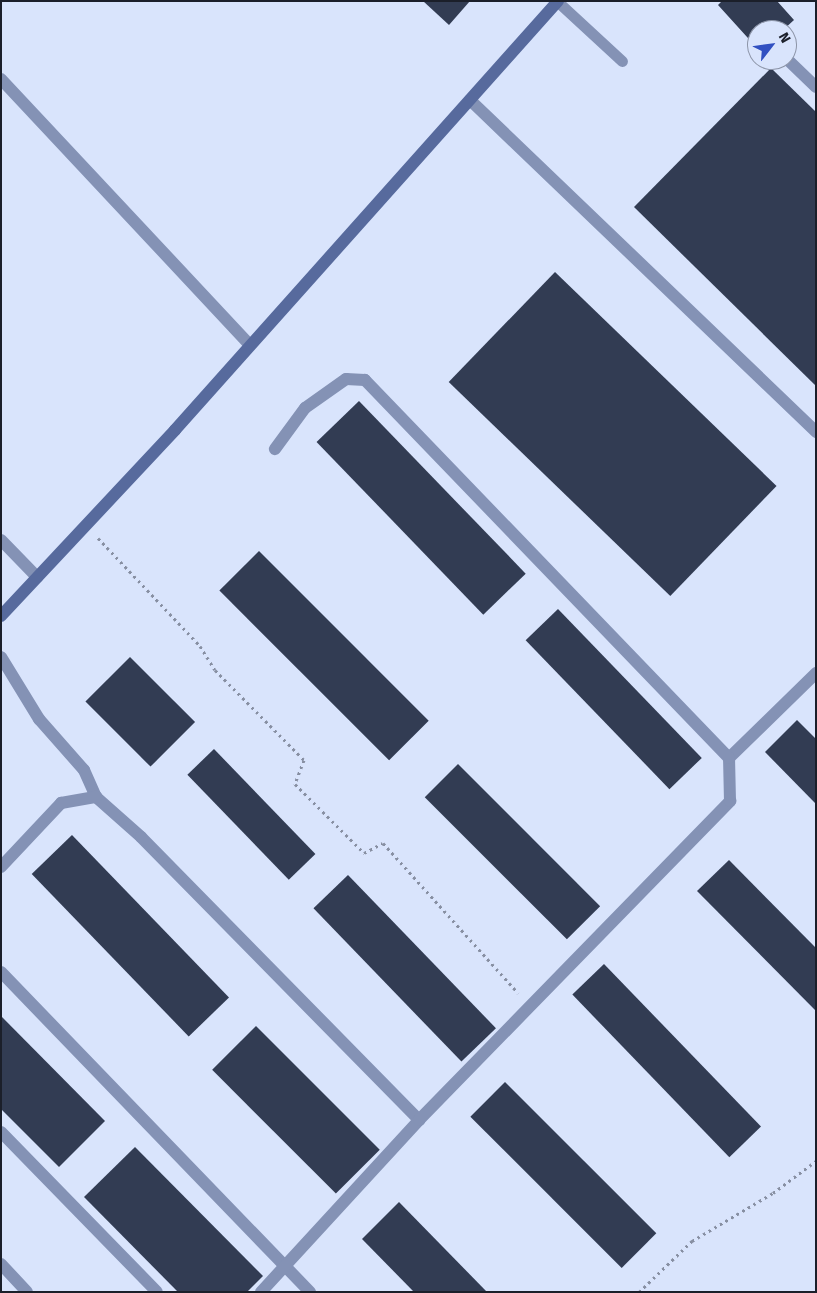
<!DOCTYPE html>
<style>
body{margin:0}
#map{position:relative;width:817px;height:1293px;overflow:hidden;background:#d9e4fc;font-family:"Fira Sans",sans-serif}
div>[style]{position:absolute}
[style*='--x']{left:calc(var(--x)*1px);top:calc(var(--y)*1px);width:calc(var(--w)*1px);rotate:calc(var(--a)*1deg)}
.building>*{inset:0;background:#323c53;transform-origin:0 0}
.path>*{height:3px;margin-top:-1.5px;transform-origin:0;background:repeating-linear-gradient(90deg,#878fa2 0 2.5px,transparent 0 6.5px)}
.lane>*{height:11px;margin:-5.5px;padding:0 5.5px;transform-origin:5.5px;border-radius:5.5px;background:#8492b5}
.street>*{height:12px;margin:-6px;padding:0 6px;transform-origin:6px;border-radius:6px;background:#8492b5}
.secondary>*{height:12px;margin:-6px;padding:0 6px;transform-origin:6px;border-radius:6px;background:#576a9d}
span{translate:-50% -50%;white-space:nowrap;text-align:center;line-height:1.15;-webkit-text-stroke:5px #d9e4fc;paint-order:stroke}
.frame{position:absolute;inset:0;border:2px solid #1b1f2a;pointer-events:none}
.north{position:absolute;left:747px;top:20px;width:50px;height:50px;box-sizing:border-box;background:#d9e4fc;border:1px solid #8d95a8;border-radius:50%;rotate:60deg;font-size:14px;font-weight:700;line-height:20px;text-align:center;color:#1b1f2a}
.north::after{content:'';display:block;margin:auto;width:18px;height:22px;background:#3150c1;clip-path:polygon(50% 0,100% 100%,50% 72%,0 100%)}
</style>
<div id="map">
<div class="building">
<i style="clip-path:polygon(423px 1px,470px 1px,449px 25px)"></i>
<i style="clip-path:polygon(722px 1px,777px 1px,794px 20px,783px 30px,757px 30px,757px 48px,718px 5px)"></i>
<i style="clip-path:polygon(771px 68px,816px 112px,816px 386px,634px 207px)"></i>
<i style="left:555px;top:272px;width:308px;height:153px;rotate:44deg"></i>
<i style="left:359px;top:401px;width:240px;height:59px;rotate:46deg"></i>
<i style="left:259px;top:551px;width:240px;height:56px;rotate:45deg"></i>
<i style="left:558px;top:609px;width:207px;height:45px;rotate:46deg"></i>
<i style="left:130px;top:657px;width:92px;height:63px;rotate:45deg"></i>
<i style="clip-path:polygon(797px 720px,816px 739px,816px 804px,765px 752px)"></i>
<i style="left:214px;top:749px;width:146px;height:37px;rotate:46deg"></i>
<i style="left:458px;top:764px;width:201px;height:47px;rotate:45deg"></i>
<i style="left:72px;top:835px;width:226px;height:56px;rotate:46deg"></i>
<i style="clip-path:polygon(729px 860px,816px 948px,816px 1011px,697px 891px)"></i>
<i style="left:348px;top:875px;width:213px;height:48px;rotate:46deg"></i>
<i style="left:604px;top:964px;width:226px;height:44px;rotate:46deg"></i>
<i style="clip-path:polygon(1px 1016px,105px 1121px,59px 1167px,1px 1109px)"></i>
<i style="left:256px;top:1026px;width:175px;height:62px;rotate:45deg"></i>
<i style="left:505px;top:1082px;width:214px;height:49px;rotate:45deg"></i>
<i style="clip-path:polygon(135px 1147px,263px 1276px,247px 1292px,178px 1292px,84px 1197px)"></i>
<i style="clip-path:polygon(399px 1202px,487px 1292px,414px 1292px,362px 1239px)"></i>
</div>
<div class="path">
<i style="--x:98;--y:538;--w:149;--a:46.6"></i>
<i style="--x:200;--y:646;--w:28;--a:58"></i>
<i style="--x:215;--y:670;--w:127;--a:45.3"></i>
<i style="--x:304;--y:760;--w:26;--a:111"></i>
<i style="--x:295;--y:784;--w:98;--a:45"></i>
<i style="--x:364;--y:853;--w:21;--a:-28"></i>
<i style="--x:383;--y:843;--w:202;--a:48"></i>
<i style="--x:639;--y:1292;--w:74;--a:-43.9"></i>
<i style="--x:692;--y:1241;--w:94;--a:-30.7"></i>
<i style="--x:773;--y:1193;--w:54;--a:-36.7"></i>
</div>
<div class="lane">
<i style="--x:558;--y:2;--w:87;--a:42.7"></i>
</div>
<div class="street">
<i style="--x:790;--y:62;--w:36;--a:44"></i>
<i style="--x:1;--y:79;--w:364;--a:46.9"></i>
<i style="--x:470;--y:100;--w:480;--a:43.8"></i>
<i style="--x:1;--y:540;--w:52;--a:45.8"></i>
<i style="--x:1;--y:657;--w:73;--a:58.5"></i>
<i style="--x:39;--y:719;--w:68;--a:48.6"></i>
<i style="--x:84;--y:770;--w:30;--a:66"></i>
<i style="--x:96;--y:797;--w:60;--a:41.6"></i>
<i style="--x:141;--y:837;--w:397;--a:45.5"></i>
<i style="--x:729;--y:758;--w:122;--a:-44.3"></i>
<i style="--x:1;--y:867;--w:88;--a:-46.8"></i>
<i style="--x:61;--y:803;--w:36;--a:-10"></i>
<i style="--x:1;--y:972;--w:445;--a:46"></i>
<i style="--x:1;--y:1132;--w:223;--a:45.7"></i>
<i style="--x:1;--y:1264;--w:38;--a:47"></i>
<i style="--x:261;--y:1292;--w:234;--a:-47.4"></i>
<i style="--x:419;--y:1120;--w:446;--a:-45.7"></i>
<i style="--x:730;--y:801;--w:43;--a:-91.3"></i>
<i style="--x:729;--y:758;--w:525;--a:-133.92"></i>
<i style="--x:365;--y:380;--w:19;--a:-177"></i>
<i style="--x:346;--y:379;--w:50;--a:144.7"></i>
<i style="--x:305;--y:408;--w:51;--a:126.2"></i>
</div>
<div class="secondary">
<i style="--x:1;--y:616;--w:255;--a:-46.9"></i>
<i style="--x:175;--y:430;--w:575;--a:-48.24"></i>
</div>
<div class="frame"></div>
<div class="north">N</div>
</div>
